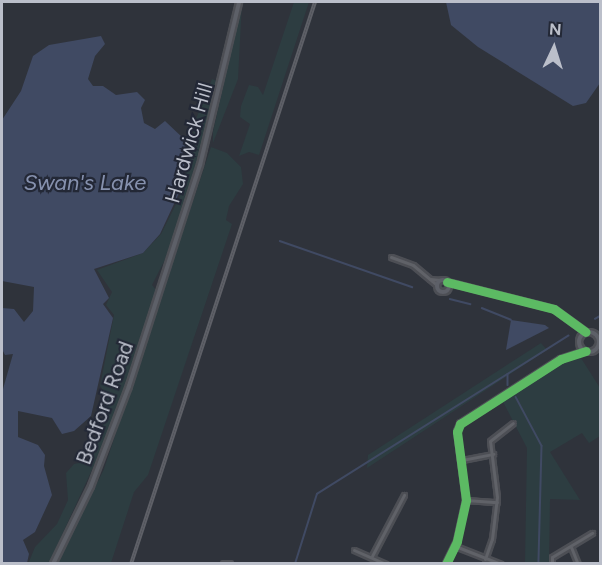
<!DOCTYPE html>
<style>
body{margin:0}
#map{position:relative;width:602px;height:565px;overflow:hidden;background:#2f333b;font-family:Figtree,sans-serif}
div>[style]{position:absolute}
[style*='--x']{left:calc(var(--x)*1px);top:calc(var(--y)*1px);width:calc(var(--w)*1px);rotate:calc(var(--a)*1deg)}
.green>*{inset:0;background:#2d3d41}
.water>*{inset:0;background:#404a63}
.stream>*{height:1.5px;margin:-0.75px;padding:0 0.75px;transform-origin:0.75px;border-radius:0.75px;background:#404a63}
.roads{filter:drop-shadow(2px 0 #4d4f55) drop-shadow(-2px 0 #4d4f55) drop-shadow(0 2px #4d4f55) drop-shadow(0 -2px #4d4f55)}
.street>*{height:3px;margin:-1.5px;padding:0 1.5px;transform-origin:1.5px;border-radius:1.5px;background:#606268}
.secondary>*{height:4px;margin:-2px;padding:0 2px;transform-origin:2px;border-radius:2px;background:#5d6068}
.secondary>.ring{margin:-2px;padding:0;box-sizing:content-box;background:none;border:4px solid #5d6068;border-radius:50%}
.rail>*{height:4px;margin-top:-2px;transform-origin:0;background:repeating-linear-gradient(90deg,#232836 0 4.5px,#5e6067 0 9px);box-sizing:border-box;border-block:2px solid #5e6067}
.cycleway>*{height:9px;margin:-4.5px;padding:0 4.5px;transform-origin:4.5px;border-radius:4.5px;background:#5cba63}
span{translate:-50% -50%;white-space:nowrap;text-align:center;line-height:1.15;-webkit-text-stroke:4.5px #232836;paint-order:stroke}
.street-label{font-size:21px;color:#bbbfca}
.water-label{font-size:22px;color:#8691ae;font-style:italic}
.frame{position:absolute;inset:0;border:3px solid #bbbfca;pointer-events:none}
.north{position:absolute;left:524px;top:18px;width:60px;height:60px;-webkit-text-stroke:4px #232836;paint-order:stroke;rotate:4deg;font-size:16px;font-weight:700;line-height:24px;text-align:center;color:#bbbfca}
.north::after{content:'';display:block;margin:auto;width:21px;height:27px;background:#bbbfca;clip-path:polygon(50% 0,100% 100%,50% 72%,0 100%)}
</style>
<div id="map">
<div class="green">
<i style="clip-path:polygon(242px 2px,238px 79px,213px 143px,213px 132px)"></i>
<i style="clip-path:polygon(294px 2px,309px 2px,259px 155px,249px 152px,239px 156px,250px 124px,240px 117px,241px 106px,249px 85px,258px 87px,263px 95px)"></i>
<i style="clip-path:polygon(222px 57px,225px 58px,188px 193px,172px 246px,152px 285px,157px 291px,115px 420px,49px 563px,28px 564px,35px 547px,57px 524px,68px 500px,66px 473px,74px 464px,88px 461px,103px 426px,104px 392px,100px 386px,114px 315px,106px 305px,112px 292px,97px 270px,143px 253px,161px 234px,181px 194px,196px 119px,212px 79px,217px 81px)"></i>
<i style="clip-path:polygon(211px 147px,227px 153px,241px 167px,243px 184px,229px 206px,226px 220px,232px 224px,148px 475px,134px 492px,111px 563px,58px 563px,104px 469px)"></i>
<i style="clip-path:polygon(541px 343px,547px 350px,367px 468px,368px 455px)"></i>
<i style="clip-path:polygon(581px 358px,600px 388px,600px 436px,589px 443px,582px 433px,550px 452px,580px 500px,550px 499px,549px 563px,525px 563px,527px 448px,502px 400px,559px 365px)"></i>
</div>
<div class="water">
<i style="clip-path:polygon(446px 2px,600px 2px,600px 83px,586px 103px,573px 106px,478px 47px,451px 25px)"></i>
<i style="clip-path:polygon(101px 36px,105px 44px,95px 56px,88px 79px,93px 86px,103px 86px,116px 95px,137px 92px,145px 100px,141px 108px,144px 123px,155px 129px,165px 121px,183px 138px,187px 144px,183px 173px,180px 191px,160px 234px,143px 253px,94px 269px,109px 298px,103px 304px,113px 318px,91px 416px,74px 431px,62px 434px,52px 418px,18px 411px,18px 437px,38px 445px,45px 455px,44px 466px,52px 495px,35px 532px,23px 540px,29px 554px,27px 563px,2px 563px,2px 385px,3px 389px,13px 354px,5px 355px,2px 349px,2px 308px,14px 309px,24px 322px,33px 311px,34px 287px,2px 281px,2px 120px,21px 91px,33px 56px,49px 45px)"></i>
<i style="clip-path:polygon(511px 320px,545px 325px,549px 328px,506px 350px)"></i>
</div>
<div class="stream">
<i style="--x:280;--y:241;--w:140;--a:19.2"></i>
<i style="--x:450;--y:299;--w:21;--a:14"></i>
<i style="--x:482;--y:308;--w:31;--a:22"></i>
<i style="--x:595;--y:319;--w:6;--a:-31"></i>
<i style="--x:508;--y:374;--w:11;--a:90"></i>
<i style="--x:516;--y:397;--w:55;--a:62"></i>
<i style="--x:542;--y:446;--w:118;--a:91.5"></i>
<i style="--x:295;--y:564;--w:73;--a:-72.6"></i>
<i style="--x:317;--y:494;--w:297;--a:-32.2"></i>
</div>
<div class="roads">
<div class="street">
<i style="--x:391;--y:257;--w:23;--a:20"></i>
<i style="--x:413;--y:265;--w:31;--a:40"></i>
<i style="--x:430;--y:279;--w:10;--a:6"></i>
<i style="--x:462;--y:460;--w:32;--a:-11"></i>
<i style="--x:466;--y:500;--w:31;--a:4"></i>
<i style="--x:455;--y:546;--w:49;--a:21.4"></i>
<i style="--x:571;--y:547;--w:18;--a:68"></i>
<i style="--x:354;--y:550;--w:35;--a:24"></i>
<i style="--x:372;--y:556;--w:69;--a:-62.3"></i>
<i style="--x:485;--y:559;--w:21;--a:-71"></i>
<i style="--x:492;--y:539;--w:42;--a:-83.2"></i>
<i style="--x:497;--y:497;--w:56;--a:-97.1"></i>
<i style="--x:490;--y:441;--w:29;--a:-38"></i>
<i style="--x:552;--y:564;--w:7;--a:-90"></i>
<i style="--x:552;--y:557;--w:47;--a:-31"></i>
</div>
<div class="secondary">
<i class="ring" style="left:437px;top:280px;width:8px;height:8px"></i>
<i style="--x:447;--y:282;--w:110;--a:14.2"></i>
<i style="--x:554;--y:309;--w:39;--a:36"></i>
<i class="ring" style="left:579px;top:332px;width:16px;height:16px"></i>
<i style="--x:53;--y:564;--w:87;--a:-64"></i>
<i style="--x:91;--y:486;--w:107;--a:-69.2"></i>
<i style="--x:129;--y:386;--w:232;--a:-72.2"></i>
<i style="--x:200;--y:165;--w:168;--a:-76.5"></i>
<i style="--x:224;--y:564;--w:6;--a:0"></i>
<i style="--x:446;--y:564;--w:25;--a:-64"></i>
<i style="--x:457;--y:541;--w:42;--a:-77.6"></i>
<i style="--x:466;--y:500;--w:69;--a:-97.5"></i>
<i style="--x:457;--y:432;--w:9;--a:-69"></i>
<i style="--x:460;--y:424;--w:120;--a:-32.8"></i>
<i style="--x:561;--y:359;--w:26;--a:-18"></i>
</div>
</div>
<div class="rail">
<i style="--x:131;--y:564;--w:591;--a:-71.87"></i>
</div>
<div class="cycleway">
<i style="--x:447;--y:282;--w:110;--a:14.2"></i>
<i style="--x:554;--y:309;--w:39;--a:36"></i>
<i style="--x:446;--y:564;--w:25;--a:-64"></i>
<i style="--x:457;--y:541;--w:42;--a:-77.6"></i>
<i style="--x:466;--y:500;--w:69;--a:-97.5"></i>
<i style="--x:457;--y:432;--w:9;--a:-69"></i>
<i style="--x:460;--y:424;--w:120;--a:-32.8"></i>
<i style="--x:561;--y:359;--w:26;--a:-18"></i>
</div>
<div class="street-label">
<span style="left:189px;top:143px;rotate:-74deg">Hardwick Hill</span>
<span style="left:105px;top:403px;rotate:-70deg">Bedford Road</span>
</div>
<div class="water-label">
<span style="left:85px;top:183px">Swan's Lake</span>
</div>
<div class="frame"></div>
<div class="north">N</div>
</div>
